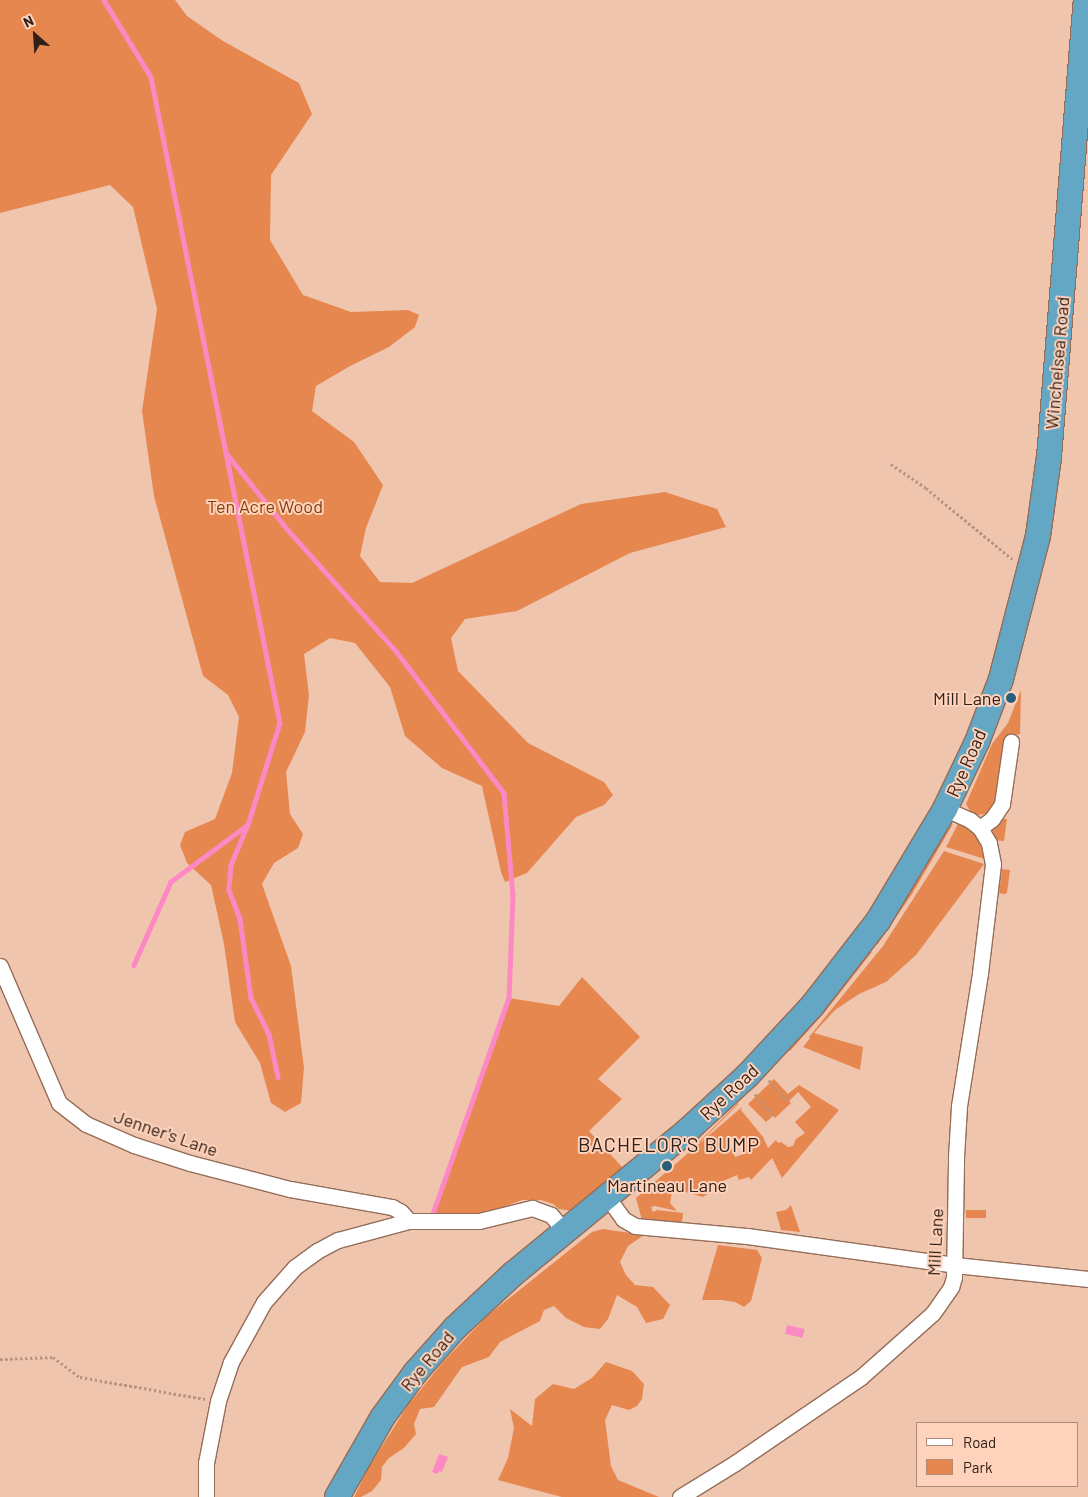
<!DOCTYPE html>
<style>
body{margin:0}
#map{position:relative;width:1088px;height:1497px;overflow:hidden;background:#f0c5ae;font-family:Barlow,sans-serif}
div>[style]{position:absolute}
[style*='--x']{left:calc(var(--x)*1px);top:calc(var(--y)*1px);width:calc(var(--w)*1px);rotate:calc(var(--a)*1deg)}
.green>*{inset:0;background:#e6874f;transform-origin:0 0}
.water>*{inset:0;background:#fc89c3;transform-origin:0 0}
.stream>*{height:4.5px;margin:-2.25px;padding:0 2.25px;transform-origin:2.25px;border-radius:2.25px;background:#fc89c3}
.path>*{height:2.5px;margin-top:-1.25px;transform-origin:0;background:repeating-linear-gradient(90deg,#b69380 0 2.5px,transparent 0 5px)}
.roads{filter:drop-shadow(1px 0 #946d58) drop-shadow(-1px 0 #946d58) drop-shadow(0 1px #946d58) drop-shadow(0 -1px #946d58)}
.minor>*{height:15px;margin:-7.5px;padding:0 7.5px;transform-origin:7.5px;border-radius:7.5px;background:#fff}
.trunk>*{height:24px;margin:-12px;padding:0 12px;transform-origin:12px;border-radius:12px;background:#64a7c4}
.dots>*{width:14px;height:14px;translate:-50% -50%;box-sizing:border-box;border:2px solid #fed2bb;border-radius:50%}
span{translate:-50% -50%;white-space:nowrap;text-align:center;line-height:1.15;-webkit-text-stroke:4px #fed2bb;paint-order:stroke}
.street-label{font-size:18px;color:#302017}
.park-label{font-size:18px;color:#813d0b}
.poi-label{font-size:18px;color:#302017}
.right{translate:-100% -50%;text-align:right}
.quarter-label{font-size:20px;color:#302017;letter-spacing:1px}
.legend{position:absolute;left:916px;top:1422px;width:162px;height:65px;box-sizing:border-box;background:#fed2bb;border:1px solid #ac8b79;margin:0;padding:6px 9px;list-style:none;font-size:15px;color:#302017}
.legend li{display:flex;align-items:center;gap:10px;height:25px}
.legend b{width:25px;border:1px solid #ac8b79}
.north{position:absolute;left:10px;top:10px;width:50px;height:50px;-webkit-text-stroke:4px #fed2bb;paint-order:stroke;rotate:334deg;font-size:14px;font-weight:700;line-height:20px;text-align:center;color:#302017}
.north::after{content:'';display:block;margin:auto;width:18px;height:22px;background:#302017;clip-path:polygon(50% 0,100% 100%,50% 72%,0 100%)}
</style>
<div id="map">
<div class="green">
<i style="clip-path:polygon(0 0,175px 0,187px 16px,223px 41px,299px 83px,312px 114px,271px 175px,270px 240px,303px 295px,351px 312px,408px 310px,419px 315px,415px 327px,389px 347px,350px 366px,316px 386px,312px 411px,354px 442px,383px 485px,366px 528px,360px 556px,380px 582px,412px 583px,581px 504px,665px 492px,717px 509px,726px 527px,630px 553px,517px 611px,465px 619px,451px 638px,458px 671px,528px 743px,604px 782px,613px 795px,604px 805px,576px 817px,527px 873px,505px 882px,501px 872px,482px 786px,442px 768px,405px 736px,390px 687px,355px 643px,330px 638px,304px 654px,309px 695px,305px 732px,286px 772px,290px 814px,303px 834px,298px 848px,274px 863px,262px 884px,291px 966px,304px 1068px,301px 1103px,285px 1112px,271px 1103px,260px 1063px,235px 1022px,224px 944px,211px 885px,187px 863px,180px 845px,185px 832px,215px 819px,232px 773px,239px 717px,228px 695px,203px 676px,154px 496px,142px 411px,157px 309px,133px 207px,110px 185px,0 213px)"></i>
<i style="clip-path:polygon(1021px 690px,1020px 734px,1008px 736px,994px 804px,986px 814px,976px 815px,971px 813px,966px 804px,992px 744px,1008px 723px)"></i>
<i style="clip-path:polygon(1000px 819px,1007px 819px,1004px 841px,994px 840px,992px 836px,994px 824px)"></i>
<i style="clip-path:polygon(959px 822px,964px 823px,973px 832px,979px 841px,985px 859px,946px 847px)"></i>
<i style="clip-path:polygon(953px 824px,912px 894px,877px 945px,875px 944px,923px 872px,948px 827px)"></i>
<i style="clip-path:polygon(944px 851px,984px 864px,916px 955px,886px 982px,859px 994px,835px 1010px,814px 1033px,863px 1047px,860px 1070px,803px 1047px,810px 1038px,809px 1037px,883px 946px)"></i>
<i style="clip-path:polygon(1002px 869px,1010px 870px,1007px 893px,1004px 894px,999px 893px)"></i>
<i style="clip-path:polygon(870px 951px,872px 952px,824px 1013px,790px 1051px,789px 1050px)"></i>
<i style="clip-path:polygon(582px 977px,640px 1037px,598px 1079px,622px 1099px,589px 1131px,623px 1168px,572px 1211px,559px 1209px,553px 1204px,541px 1200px,522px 1200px,490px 1212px,432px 1217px,509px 998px,559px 1006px)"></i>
<i style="clip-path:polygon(evenodd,774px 1079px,788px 1094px,799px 1085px,839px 1110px,782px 1178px,772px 1158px,751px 1180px,749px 1177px,739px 1180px,737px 1175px,707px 1188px,709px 1193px,703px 1197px,675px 1189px,672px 1192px,670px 1203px,677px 1211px,655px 1206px,651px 1207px,653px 1212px,657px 1210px,683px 1213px,682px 1224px,642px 1220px,636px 1198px,742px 1107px,741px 1110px,763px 1137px,768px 1148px,776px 1140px,778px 1143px,781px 1142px,788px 1147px,793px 1146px,796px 1139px,805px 1133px,795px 1122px,811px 1107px,798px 1092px,789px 1101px,791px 1103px,775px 1118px,773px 1116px,766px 1122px,748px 1104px,774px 1079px,727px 1136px,738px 1138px,744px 1154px,735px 1157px,727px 1136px)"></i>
<i style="left:738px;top:1103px;width:1px;height:87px;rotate:45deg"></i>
<i style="clip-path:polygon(791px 1205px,800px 1232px,781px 1230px,776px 1212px,786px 1210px)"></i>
<i style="left:986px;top:1210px;width:8px;height:20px;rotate:90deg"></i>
<i style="clip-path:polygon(603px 1229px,644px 1235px,628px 1246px,620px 1262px,626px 1275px,635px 1285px,653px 1287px,670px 1305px,663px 1319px,646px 1323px,637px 1307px,617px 1295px,608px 1319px,600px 1329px,584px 1327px,566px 1318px,554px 1306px,544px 1310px,540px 1321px,500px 1342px,489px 1357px,462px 1367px,434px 1407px,420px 1409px,414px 1424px,416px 1434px,404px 1448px,389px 1458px,382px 1467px,381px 1480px,372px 1491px,361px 1497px,354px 1497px,369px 1467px,408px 1405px,444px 1361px,487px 1316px,592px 1232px)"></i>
<i style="clip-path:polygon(718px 1245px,757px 1250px,762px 1258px,751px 1301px,744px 1307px,735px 1302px,721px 1300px,702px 1300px)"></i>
<i style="clip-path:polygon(606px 1362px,632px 1371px,644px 1384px,642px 1399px,637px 1406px,629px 1410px,612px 1405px,605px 1420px,611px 1466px,618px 1480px,659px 1497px,562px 1497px,498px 1480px,508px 1458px,514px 1428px,510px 1409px,532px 1426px,535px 1399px,553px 1384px,574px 1389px,592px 1378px)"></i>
</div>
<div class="water">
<i style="left:787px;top:1325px;width:18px;height:9px;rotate:13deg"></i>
<i style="clip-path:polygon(439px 1454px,448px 1457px,442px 1472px,439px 1471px,438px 1474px,432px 1472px)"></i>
</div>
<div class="stream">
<i style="--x:104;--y:0;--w:90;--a:58.6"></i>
<i style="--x:151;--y:77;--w:659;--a:78.71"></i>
<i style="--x:280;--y:723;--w:107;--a:107.4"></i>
<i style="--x:248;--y:825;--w:96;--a:143.5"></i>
<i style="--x:171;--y:882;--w:91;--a:114"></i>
<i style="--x:227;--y:454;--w:96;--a:51.3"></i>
<i style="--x:287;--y:529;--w:164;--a:48.2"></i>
<i style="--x:396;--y:651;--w:178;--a:52.7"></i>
<i style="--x:504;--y:793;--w:103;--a:85"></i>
<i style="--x:513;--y:896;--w:102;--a:92.2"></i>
<i style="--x:509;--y:998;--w:232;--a:109.4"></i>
<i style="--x:247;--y:827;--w:41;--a:112.8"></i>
<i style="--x:231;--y:865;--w:25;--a:95"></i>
<i style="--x:229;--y:890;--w:31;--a:69"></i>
<i style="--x:240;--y:919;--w:80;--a:82.1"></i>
<i style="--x:251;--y:998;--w:40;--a:63.4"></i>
<i style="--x:269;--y:1034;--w:44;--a:78.2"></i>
</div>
<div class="path">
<i style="--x:891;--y:464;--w:42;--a:34.4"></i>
<i style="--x:926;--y:488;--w:112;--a:39.5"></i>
<i style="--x:769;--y:1080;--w:28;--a:48"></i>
<i style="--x:755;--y:1094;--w:28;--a:51"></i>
<i style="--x:0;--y:1359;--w:53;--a:-2.2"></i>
<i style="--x:53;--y:1357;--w:34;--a:37"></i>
<i style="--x:80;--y:1377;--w:127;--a:10"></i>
</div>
<div class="roads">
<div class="minor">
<i style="--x:980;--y:828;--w:15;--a:-37"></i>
<i style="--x:992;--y:819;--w:18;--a:-56"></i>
<i style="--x:1002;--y:804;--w:63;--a:-81.7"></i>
<i style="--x:0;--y:966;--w:149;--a:66.7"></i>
<i style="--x:59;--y:1103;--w:34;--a:38"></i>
<i style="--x:86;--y:1124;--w:52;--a:23.6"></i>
<i style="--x:134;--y:1145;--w:59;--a:17.8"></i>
<i style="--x:190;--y:1163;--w:103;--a:14.6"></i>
<i style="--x:290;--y:1189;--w:104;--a:10"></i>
<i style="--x:392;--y:1207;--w:10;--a:29"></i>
<i style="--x:401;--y:1212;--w:12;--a:48"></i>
<i style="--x:608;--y:1198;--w:26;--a:54"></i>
<i style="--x:623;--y:1219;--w:14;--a:30"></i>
<i style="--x:635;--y:1226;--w:112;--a:5.1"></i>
<i style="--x:747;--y:1236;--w:210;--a:7.9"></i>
<i style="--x:955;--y:1265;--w:134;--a:6"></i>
<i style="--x:206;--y:1497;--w:34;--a:-90"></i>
<i style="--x:206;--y:1463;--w:63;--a:-79"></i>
<i style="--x:218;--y:1401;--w:41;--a:-71.6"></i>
<i style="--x:231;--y:1362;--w:68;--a:-61.2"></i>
<i style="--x:264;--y:1302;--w:47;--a:-48.5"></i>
<i style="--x:295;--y:1267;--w:27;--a:-36"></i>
<i style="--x:317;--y:1251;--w:24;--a:-28"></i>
<i style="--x:338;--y:1240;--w:73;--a:-15"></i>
<i style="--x:409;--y:1221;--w:70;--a:0"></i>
<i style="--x:479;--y:1221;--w:55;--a:-13.8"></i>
<i style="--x:532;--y:1208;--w:20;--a:20"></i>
<i style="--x:551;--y:1215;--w:23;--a:50"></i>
<i style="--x:680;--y:1497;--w:65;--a:-31.7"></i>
<i style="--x:735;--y:1463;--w:153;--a:-34.3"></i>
<i style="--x:861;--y:1377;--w:96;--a:-41.6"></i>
<i style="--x:933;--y:1313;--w:32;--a:-55"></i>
<i style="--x:951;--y:1287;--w:10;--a:-73"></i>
<i style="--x:954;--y:1277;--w:120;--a:-89"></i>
<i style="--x:956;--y:1157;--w:51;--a:-86.6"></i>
<i style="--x:959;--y:1106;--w:135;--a:-81"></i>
<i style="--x:980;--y:973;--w:110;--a:-83.2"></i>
<i style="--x:993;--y:864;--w:21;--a:-101"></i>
<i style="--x:989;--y:843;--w:17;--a:-121"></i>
<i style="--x:980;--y:828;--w:13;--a:-141"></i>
<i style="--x:970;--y:820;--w:27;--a:-156"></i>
</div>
<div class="trunk">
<i style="--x:337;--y:1497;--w:91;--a:-60.3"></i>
<i style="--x:382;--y:1418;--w:56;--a:-53.7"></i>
<i style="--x:415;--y:1373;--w:60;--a:-48.4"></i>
<i style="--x:455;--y:1328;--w:79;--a:-43"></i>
<i style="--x:513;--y:1274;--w:227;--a:-39.4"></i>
<i style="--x:688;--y:1130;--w:80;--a:-42.5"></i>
<i style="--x:747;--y:1076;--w:96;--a:-47.1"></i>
<i style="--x:812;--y:1006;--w:108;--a:-52.2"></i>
<i style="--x:878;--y:921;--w:131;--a:-59.1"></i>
<i style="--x:945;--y:809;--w:74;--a:-64.5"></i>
<i style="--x:977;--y:742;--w:67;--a:-69.1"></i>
<i style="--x:1001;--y:679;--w:148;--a:-75.5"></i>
<i style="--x:1038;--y:536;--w:80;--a:-82.1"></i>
<i style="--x:1049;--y:457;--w:458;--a:-85.4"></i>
</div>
</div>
<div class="dots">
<i style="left:1011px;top:698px;background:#255f78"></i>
<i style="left:667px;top:1166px;background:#255f78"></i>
</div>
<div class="street-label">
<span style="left:1057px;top:363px;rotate:-85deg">Winchelsea Road</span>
<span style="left:966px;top:763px;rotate:-66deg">Rye Road</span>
<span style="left:729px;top:1092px;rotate:-43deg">Rye Road</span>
<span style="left:166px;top:1133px;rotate:19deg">Jenner's Lane</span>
<span style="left:935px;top:1242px;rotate:-87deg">Mill Lane</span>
<span style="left:427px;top:1361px;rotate:-50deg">Rye Road</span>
</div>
<div class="park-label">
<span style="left:265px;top:506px">Ten Acre Wood</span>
</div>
<div class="poi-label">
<span class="right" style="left:1001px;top:698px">Mill Lane</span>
<span style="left:667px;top:1185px">Martineau Lane</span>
</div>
<div class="quarter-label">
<span style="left:669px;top:1144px">BACHELOR'S BUMP</span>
</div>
<ul class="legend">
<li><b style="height:6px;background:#fff"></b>Road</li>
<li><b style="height:14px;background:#e6874f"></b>Park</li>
</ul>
<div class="north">N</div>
</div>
